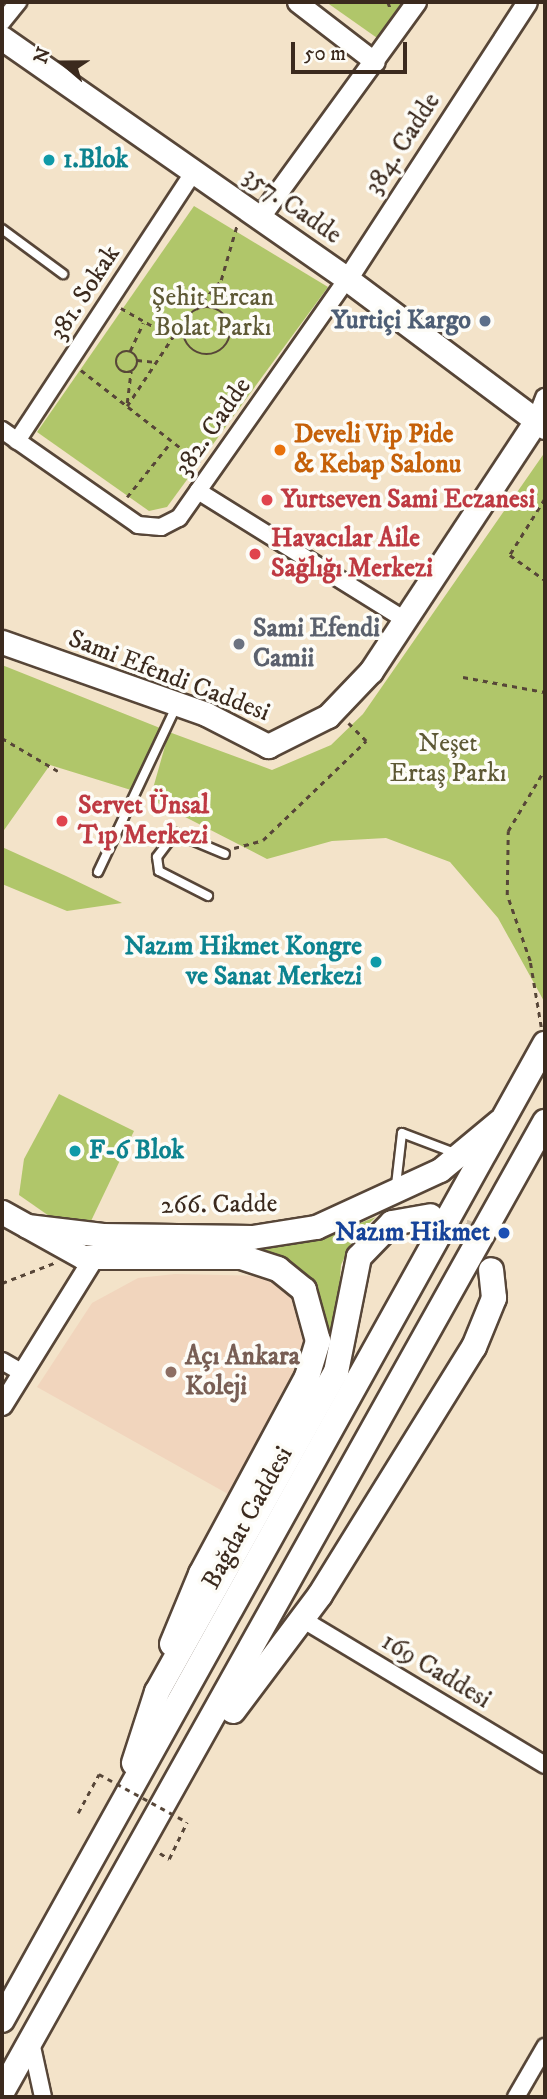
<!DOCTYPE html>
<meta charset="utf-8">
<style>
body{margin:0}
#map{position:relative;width:547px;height:2099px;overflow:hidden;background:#f3e3c9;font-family:"IM FELL DW Pica",serif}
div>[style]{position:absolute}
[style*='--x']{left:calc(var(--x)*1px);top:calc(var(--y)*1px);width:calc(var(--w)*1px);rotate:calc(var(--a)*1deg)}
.built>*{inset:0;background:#f1d5bd}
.green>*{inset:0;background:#b0c66a}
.primary-tunnel>*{height:24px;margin-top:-12px;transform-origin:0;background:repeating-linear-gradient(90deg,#cebea7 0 24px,transparent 0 36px)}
.path>*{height:2.5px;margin-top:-1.25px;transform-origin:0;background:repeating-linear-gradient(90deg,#574638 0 5px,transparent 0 10px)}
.path>.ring{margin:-1.25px;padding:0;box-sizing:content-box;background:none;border:2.5px solid #574638;border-radius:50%}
.roads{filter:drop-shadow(2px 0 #574638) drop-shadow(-2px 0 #574638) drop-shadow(0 2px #574638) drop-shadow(0 -2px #574638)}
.service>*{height:8px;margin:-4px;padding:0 4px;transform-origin:4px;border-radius:4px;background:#fff}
.minor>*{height:16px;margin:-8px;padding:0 8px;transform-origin:8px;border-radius:8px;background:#fff}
.tertiary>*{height:19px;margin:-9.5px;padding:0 9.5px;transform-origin:9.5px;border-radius:9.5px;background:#fff}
.secondary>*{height:23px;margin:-11.5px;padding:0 11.5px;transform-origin:11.5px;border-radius:11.5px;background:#fff}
.primary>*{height:24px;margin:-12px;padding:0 12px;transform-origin:12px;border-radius:12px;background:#fff}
.path-bridge>*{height:2.5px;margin-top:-1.25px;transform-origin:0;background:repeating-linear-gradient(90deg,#574638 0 5px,transparent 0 10px)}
.dots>*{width:19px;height:19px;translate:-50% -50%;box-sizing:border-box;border:4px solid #fdfcf7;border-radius:50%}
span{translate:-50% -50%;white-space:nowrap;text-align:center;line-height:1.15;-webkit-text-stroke:7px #fdfcf7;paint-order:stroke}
.street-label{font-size:26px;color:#3b2a1e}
.culture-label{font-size:26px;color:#0d838f;font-weight:700}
.left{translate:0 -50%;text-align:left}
.right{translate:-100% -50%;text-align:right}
.park-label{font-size:26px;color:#5e5935}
.service-label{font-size:26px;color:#4e5e75;font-weight:700}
.food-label{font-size:26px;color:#c56008;font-weight:700}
.health-label{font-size:26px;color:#be3a42;font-weight:700}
.worship-label{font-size:26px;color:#5b616d;font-weight:700}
.transit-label{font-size:26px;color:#164399;font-weight:700}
.education-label{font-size:26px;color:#785e54;font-weight:700}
.frame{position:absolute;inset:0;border:4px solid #3b2a1e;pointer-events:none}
.north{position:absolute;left:28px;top:28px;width:70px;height:70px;-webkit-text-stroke:5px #fdfcf7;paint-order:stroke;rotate:290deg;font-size:19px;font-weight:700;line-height:28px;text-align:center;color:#3b2a1e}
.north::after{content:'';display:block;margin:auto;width:24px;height:32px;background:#3b2a1e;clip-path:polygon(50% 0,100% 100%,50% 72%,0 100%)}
.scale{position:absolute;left:291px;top:42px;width:116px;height:32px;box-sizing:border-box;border:4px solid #3b2a1e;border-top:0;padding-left:9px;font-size:21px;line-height:24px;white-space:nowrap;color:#3b2a1e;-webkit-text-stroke:5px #fdfcf7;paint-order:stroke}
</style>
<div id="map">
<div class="built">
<i style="clip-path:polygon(175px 1274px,270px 1276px,291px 1288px,308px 1320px,304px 1356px,228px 1494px,37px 1387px,92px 1303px,138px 1278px)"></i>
</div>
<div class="green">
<i style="clip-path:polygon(326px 2px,405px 2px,380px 40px)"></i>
<i style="clip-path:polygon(194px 206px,328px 287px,167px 507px,149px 511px,37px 432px)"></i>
<i style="clip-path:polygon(545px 452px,545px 1003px,498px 918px,450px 862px,386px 838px,332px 841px,267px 859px,150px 799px,169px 732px,272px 770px,331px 745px,363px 714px)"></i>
<i style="clip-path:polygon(2px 665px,160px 728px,131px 790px,50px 765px,2px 833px)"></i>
<i style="clip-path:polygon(2px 847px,66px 876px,122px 903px,67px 911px,2px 884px)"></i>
<i style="clip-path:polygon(59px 1094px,134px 1131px,91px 1221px,52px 1218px,19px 1195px,24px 1159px)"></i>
<i style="clip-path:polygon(376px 1217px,354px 1237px,341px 1265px,337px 1317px,320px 1372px,325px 1332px,251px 1249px,323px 1237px)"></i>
</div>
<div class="primary-tunnel">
<i style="--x:430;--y:1216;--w:42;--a:24.1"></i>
<i style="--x:468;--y:1233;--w:44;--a:58.1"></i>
</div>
<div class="path">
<i style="--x:358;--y:2;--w:8;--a:0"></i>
<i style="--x:388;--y:2;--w:9;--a:69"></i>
<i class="ring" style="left:183px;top:307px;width:45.5px;height:45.5px"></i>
<i style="--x:121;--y:308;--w:48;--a:29.7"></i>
<i style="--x:163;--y:332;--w:20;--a:-20"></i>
<i style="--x:196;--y:309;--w:38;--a:-49"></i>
<i style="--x:221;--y:280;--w:57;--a:-73.8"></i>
<i style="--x:130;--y:351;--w:31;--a:-65"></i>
<i class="ring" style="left:116px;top:351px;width:19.5px;height:19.5px"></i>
<i style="--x:137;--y:360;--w:18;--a:6"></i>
<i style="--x:81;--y:370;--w:151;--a:38"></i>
<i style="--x:127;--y:403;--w:32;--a:-83"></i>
<i style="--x:127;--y:406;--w:89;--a:-56.5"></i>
<i style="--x:127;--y:497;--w:70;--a:-51.3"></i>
<i style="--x:545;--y:499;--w:66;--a:122"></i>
<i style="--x:510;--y:555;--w:43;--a:35.5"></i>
<i style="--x:463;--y:677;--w:83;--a:10.4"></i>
<i style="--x:2;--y:738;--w:65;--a:30.5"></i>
<i style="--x:2;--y:841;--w:2;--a:63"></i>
<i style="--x:234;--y:848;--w:30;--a:-15"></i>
<i style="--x:263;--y:840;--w:143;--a:-43.9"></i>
<i style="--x:366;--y:741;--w:25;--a:-135"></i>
<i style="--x:541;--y:1027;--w:67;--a:-99.5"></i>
<i style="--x:530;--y:961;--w:70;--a:-109.2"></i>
<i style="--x:507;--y:895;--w:64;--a:-89.1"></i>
<i style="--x:508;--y:831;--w:72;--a:-59.2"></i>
<i style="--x:2;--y:1283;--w:56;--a:-21"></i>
<i style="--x:78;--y:1813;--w:44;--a:-61.7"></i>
<i style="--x:160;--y:1853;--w:11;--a:34"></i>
<i style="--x:169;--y:1859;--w:41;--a:-64.1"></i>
</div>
<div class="roads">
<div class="service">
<i style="--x:2;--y:229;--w:76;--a:36.4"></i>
<i style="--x:98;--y:872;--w:183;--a:-64.7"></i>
<i style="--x:208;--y:896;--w:55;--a:-153"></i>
<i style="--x:159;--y:871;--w:14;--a:-98"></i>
<i style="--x:157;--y:857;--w:30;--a:-53"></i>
<i style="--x:175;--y:833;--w:54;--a:22.8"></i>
<i style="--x:396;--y:1185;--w:52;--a:-83.4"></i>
<i style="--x:402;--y:1133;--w:57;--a:20.7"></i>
</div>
<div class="minor">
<i style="--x:2;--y:22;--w:26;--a:-51"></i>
<i style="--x:2;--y:430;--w:166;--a:34.9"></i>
<i style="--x:138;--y:525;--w:23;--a:5"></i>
<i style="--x:161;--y:527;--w:20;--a:-27"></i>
<i style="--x:179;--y:518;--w:292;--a:-54.9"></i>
<i style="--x:17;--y:441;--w:322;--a:-56.7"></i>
<i style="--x:198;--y:491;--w:244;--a:31.9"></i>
<i style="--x:2;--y:1361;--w:22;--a:30"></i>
<i style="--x:302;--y:1619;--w:283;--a:31"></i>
<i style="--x:31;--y:2042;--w:56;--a:77.7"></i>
<i style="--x:516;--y:2097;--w:58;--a:-59.9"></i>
</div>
<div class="tertiary">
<i style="--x:297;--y:2;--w:98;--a:37.6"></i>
<i style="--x:259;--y:218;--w:267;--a:-54"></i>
<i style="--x:347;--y:279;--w:330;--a:-57"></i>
<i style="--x:536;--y:421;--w:25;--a:-69"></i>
<i style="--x:2;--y:1405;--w:173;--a:-58.2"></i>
</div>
<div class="secondary">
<i style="--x:2;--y:38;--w:421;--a:34.9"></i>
<i style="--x:347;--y:279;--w:247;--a:36.8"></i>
<i style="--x:2;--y:642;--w:216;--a:19.4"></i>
<i style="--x:206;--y:714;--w:70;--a:27.3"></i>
<i style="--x:268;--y:746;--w:67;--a:-26.6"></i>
<i style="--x:328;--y:716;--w:62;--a:-46.3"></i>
<i style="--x:371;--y:671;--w:300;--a:-56.6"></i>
<i style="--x:2;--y:1212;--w:93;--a:29.1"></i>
<i style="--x:83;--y:1257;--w:157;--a:0"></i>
<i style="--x:27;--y:1226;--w:76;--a:6.8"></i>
<i style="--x:102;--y:1235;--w:150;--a:0.8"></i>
<i style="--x:252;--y:1237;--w:65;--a:-8.9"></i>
<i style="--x:316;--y:1227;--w:136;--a:-24.7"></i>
<i style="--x:440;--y:1170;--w:77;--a:-39.7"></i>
</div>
<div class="primary">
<i style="--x:172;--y:1644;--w:76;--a:-67.5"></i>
<i style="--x:201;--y:1574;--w:224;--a:-61.7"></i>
<i style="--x:307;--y:1377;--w:38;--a:-73"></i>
<i style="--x:318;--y:1341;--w:53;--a:-105.4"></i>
<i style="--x:304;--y:1290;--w:33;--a:-141"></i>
<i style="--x:278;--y:1269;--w:40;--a:-162"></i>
<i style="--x:233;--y:1711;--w:145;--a:-53.1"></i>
<i style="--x:320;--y:1595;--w:292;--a:-58.2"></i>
<i style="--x:474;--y:1347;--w:53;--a:-67.8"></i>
<i style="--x:494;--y:1298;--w:28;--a:-96"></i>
<i style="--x:134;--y:1763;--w:75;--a:-72.1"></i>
<i style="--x:157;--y:1692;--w:367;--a:-60.8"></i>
<i style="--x:336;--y:1372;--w:117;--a:-78.7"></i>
<i style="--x:359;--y:1257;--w:47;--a:-45.9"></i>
<i style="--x:392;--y:1223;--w:39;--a:-10"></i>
<i style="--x:2;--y:2020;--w:1117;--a:-60.91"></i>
<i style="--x:2;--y:2092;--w:1112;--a:-60.76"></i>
</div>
</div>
<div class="path-bridge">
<i style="--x:99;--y:1774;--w:100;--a:28.6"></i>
</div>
<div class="dots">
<i style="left:49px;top:160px;background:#0f9aa8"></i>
<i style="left:485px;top:321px;background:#5c6f8a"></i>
<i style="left:280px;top:450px;background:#e8710a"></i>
<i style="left:267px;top:500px;background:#e0444e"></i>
<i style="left:255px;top:554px;background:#e0444e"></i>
<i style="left:239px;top:644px;background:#6b7280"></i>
<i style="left:62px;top:821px;background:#e0444e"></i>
<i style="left:376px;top:962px;background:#0f9aa8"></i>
<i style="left:75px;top:1151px;background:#0f9aa8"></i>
<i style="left:504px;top:1233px;background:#1a4fb4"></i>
<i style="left:171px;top:1372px;background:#8d6e63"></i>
</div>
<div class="street-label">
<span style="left:403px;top:144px;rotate:-57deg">384. Cadde</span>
<span style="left:292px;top:206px;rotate:35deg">357. Cadde</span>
<span style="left:85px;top:293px;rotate:-57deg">381. Sokak</span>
<span style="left:213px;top:427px;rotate:-55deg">382. Cadde</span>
<span style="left:169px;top:676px;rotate:21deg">Sami Efendi Caddesi</span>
<span style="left:219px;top:1205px;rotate:-1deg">266. Cadde</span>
<span style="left:248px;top:1518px;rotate:-61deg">Bağdat Caddesi</span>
<span style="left:436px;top:1671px;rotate:31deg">169 Caddesi</span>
</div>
<div class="culture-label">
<span class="left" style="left:63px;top:160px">1.Blok</span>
<span class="right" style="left:362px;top:962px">Nazım Hikmet Kongre<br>ve Sanat Merkezi</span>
<span class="left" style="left:89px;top:1151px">F-6 Blok</span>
</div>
<div class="park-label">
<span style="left:213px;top:313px">Şehit Ercan<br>Bolat Parkı</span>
<span style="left:448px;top:759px">Neşet<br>Ertaş Parkı</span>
</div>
<div class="service-label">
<span class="right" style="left:471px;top:321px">Yurtiçi Kargo</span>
</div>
<div class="food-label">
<span class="left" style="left:294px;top:450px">Develi Vip Pide<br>&amp; Kebap Salonu</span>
</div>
<div class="health-label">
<span class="left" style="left:281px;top:500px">Yurtseven Sami Eczanesi</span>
<span class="left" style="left:271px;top:554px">Havacılar Aile<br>Sağlığı Merkezi</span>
<span class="left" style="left:78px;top:821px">Servet Ünsal<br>Tıp Merkezi</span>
</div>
<div class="worship-label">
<span class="left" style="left:253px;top:644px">Sami Efendi<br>Camii</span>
</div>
<div class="transit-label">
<span class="right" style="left:490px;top:1233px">Nazım Hikmet</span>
</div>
<div class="education-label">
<span class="left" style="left:185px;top:1372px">Açı Ankara<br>Koleji</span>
</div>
<div class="frame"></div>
<div class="north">N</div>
<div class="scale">50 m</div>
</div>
